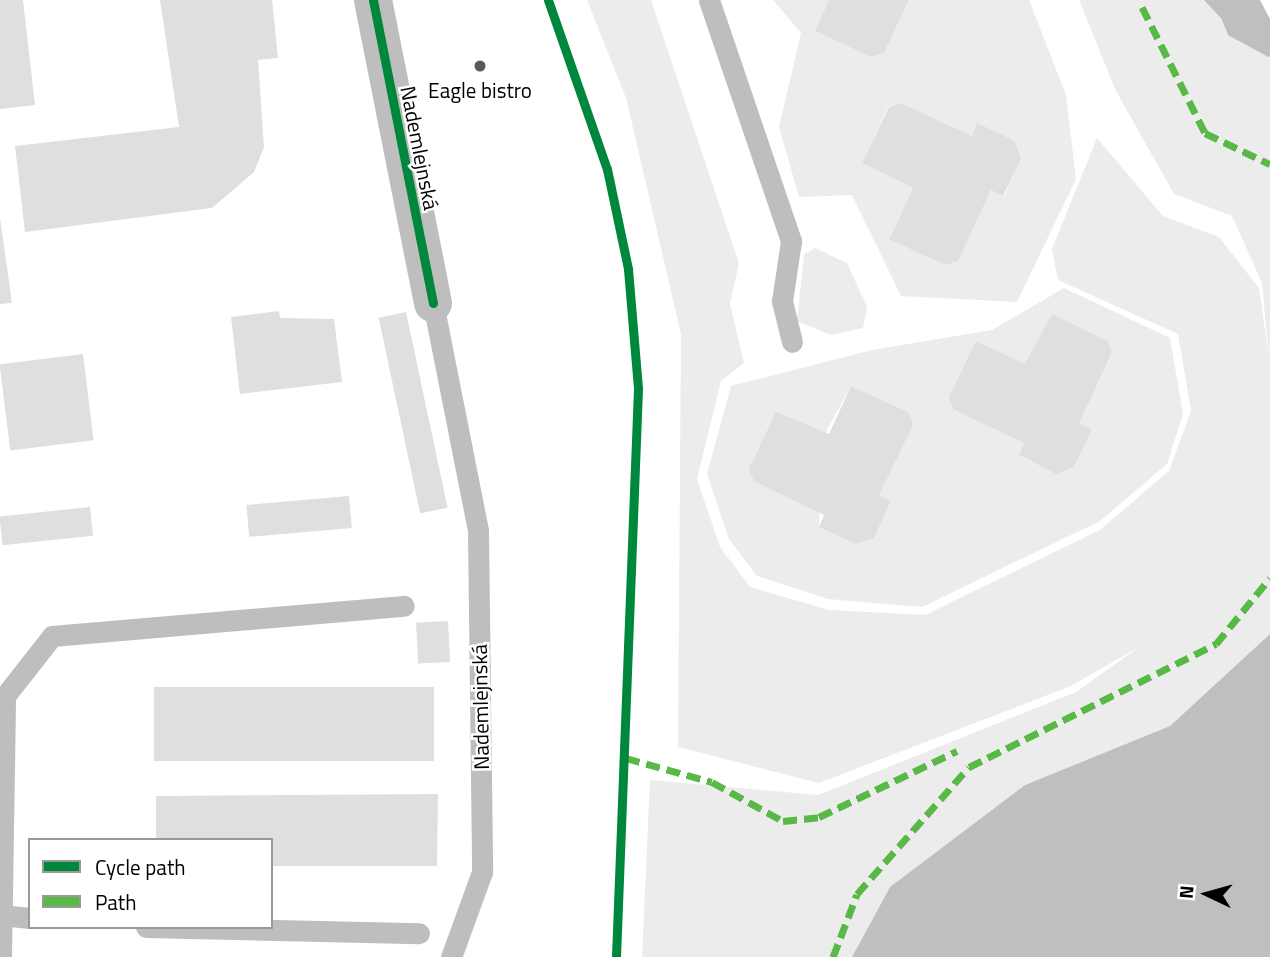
<!DOCTYPE html>
<meta charset="utf-8">
<style>
body{margin:0}
#map{position:relative;width:1270px;height:957px;overflow:hidden;background:#fff;font-family:"Titillium Web",sans-serif}
div>[style]{position:absolute}
[style*='--x']{left:calc(var(--x)*1px);top:calc(var(--y)*1px);width:calc(var(--w)*1px);rotate:calc(var(--a)*1deg)}
.green>*{inset:0;background:#ececec}
.water>*{inset:0;background:#bfbfbf}
.stream>*{height:12px;margin:-6px;padding:0 6px;transform-origin:6px;border-radius:6px;background:#bfbfbf}
.building>*{inset:0;background:#dfdfdf;transform-origin:0 0}
.lane>*{height:21px;margin:-10.5px;padding:0 10.5px;transform-origin:10.5px;border-radius:10.5px;background:#bebebe}
.street>*{height:38px;margin:-19px;padding:0 19px;transform-origin:19px;border-radius:19px;background:#bebebe}
.quiet>*{height:7px;margin-top:-3.5px;transform-origin:0;background:repeating-linear-gradient(90deg,#58b947 0 14px,transparent 0 21px)}
.cycleway>*{height:9px;margin:-4.5px;padding:0 4.5px;transform-origin:4.5px;border-radius:4.5px;background:#00873e}
.dots>*{width:19px;height:19px;translate:-50% -50%;box-sizing:border-box;border:4px solid #fff;border-radius:50%}
span{translate:-50% -50%;white-space:nowrap;text-align:center;line-height:1.15;-webkit-text-stroke:5px #fff;paint-order:stroke}
.poi-label{font-size:21px;color:#000}
.street-label{font-size:21px;color:#000}
.legend{position:absolute;left:28px;top:838px;width:245px;height:91px;box-sizing:border-box;background:#fff;border:2px solid #999;margin:0;padding:9px 12px;list-style:none;font-size:21px;color:#000}
.legend li{display:flex;align-items:center;gap:14px;height:35px}
.legend b{width:35px;border:2px solid #999}
.north{position:absolute;left:1172px;top:859px;width:70px;height:70px;-webkit-text-stroke:5px #fff;paint-order:stroke;rotate:275deg;font-size:19px;font-weight:700;line-height:28px;text-align:center;color:#000}
.north::after{content:'';display:block;margin:auto;width:24px;height:32px;background:#000;clip-path:polygon(50% 0,100% 100%,50% 72%,0 100%)}
</style>
<div id="map">
<div class="green">
<i style="clip-path:polygon(587px 0,651px 0,739px 263px,730px 304px,744px 363px,721px 381px,697px 479px,720px 547px,750px 587px,829px 610px,925px 615px,1100px 530px,1169px 471px,1191px 411px,1178px 334px,1058px 280px,1052px 249px,1097px 138px,1163px 216px,1219px 237px,1259px 288px,1269px 357px,1262px 283px,1232px 216px,1174px 194px,1116px 91px,1079px 0,1204px 0,1270px 58px,1270px 634px,1170px 726px,1025px 785px,890px 887px,852px 957px,642px 957px,650px 780px,818px 795px,1076px 692px,1139px 647px,1071px 686px,819px 783px,678px 747px,681px 334px,626px 98px)"></i>
<i style="clip-path:polygon(evenodd,773px 0,829px 0,815px 31px,871px 57px,884px 53px,909px 0,1029px 0,1066px 95px,1076px 179px,1017px 302px,901px 296px,852px 195px,799px 197px,779px 127px,801px 33px,773px 0,901px 103px,972px 136px,977px 124px,1015px 141px,1021px 159px,1004px 196px,991px 190px,958px 260px,889px 238px,913px 188px,862px 163px,888px 107px,901px 103px)"></i>
<i style="clip-path:polygon(815px 248px,847px 263px,867px 307px,863px 328px,831px 335px,797px 321px,804px 254px)"></i>
<i style="clip-path:polygon(evenodd,1064px 288px,1170px 338px,1183px 414px,1167px 464px,1100px 521px,922px 607px,828px 599px,757px 576px,729px 539px,707px 474px,731px 386px,872px 350px,992px 330px,1064px 288px,1052px 314px,1108px 341px,1112px 354px,1079px 424px,1091px 429px,1056px 473px,1019px 456px,1024px 443px,954px 410px,1029px 362px,1052px 314px,1064px 288px,851px 386px,908px 412px,879px 495px,891px 501px,874px 538px,856px 544px,819px 526px,824px 435px,851px 386px)"></i>
</div>
<div class="water">
<i style="clip-path:polygon(1204px 0,1260px 0,1270px 19px,1270px 51px,1233px 31px)"></i>
<i style="clip-path:polygon(1270px 634px,1270px 957px,852px 957px,890px 887px,1025px 785px,1170px 726px)"></i>
</div>
<div class="stream">
<i style="--x:1220;--y:0;--w:34;--a:67"></i>
<i style="--x:1233;--y:31;--w:42;--a:28.4"></i>
</div>
<div class="building">
<i style="clip-path:polygon(0 0,23px 0,35px 105px,0 109px)"></i>
<i style="clip-path:polygon(160px 0,272px 0,278px 58px,258px 60px,264px 147px,254px 172px,212px 208px,25px 232px,15px 146px,179px 127px)"></i>
<i style="clip-path:polygon(829px 0,909px 0,884px 53px,871px 57px,815px 31px)"></i>
<i style="clip-path:polygon(901px 103px,972px 136px,977px 123px,1015px 141px,1021px 159px,1003px 196px,991px 190px,958px 261px,945px 265px,889px 239px,913px 188px,862px 163px,889px 107px)"></i>
<i style="clip-path:polygon(0 218px,12px 303px,0 304px)"></i>
<i style="clip-path:polygon(279px 311px,280px 318px,334px 319px,342px 382px,240px 394px,231px 317px)"></i>
<i style="left:406px;top:312px;width:200px;height:28px;rotate:78deg"></i>
<i style="clip-path:polygon(1052px 314px,1108px 341px,1112px 353px,1079px 424px,1092px 429px,1074px 467px,1056px 474px,1019px 455px,1024px 443px,954px 410px,949px 397px,976px 341px,1025px 364px)"></i>
<i style="left:83px;top:354px;width:87px;height:84px;rotate:83deg"></i>
<i style="clip-path:polygon(851px 386px,908px 412px,913px 425px,879px 495px,891px 501px,874px 538px,856px 544px,819px 527px,824px 515px,754px 481px,749px 469px,776px 412px,829px 434px)"></i>
<i style="left:349px;top:496px;width:32px;height:103px;rotate:85deg"></i>
<i style="left:90px;top:507px;width:29px;height:91px;rotate:84deg"></i>
<i style="left:448px;top:621px;width:41px;height:32px;rotate:87deg"></i>
<i style="left:154px;top:687px;width:280px;height:74px"></i>
<i style="clip-path:polygon(438px 794px,437px 866px,271px 866px,271px 840px,156px 840px,156px 796px)"></i>
</div>
<div class="lane">
<i style="--x:709;--y:0;--w:255;--a:71.2"></i>
<i style="--x:791;--y:241;--w:61;--a:98.5"></i>
<i style="--x:782;--y:301;--w:42;--a:76.3"></i>
<i style="--x:433;--y:303;--w:232;--a:78.8"></i>
<i style="--x:478;--y:531;--w:341;--a:89.3"></i>
<i style="--x:482;--y:872;--w:90;--a:110"></i>
<i style="--x:1;--y:915;--w:29;--a:6"></i>
<i style="--x:146;--y:927;--w:273;--a:1.3"></i>
<i style="--x:1;--y:957;--w:261;--a:-89.1"></i>
<i style="--x:5;--y:696;--w:76;--a:-51.9"></i>
<i style="--x:52;--y:636;--w:353;--a:-4.9"></i>
</div>
<div class="street">
<i style="--x:373;--y:0;--w:309;--a:78.8"></i>
</div>
<div class="quiet">
<i style="--x:1142;--y:7;--w:141;--a:63.4"></i>
<i style="--x:1205;--y:133;--w:72;--a:25.5"></i>
<i style="--x:626;--y:758;--w:89;--a:15.6"></i>
<i style="--x:712;--y:782;--w:81;--a:28.8"></i>
<i style="--x:783;--y:821;--w:36;--a:-6"></i>
<i style="--x:819;--y:817;--w:153;--a:-25.6"></i>
<i style="--x:833;--y:957;--w:67;--a:-69.1"></i>
<i style="--x:857;--y:894;--w:169;--a:-48.6"></i>
<i style="--x:969;--y:767;--w:276;--a:-26.5"></i>
<i style="--x:1216;--y:644;--w:85;--a:-50.7"></i>
</div>
<div class="cycleway">
<i style="--x:373;--y:0;--w:309;--a:78.8"></i>
<i style="--x:548;--y:0;--w:179;--a:70.8"></i>
<i style="--x:607;--y:169;--w:102;--a:78.1"></i>
<i style="--x:628;--y:269;--w:120;--a:85.2"></i>
<i style="--x:638;--y:389;--w:568;--a:92.22"></i>
</div>
<div class="dots">
<i style="left:480px;top:66px;background:#595959"></i>
</div>
<div class="poi-label">
<span style="left:480px;top:90px">Eagle bistro</span>
</div>
<div class="street-label">
<span style="left:420px;top:148px;rotate:79deg">Nademlejnská</span>
<span style="left:480px;top:707px;rotate:-91deg">Nademlejnská</span>
</div>
<ul class="legend">
<li><b style="height:9px;background:#00873e"></b>Cycle path</li>
<li><b style="height:9px;background:#58b947"></b>Path</li>
</ul>
<div class="north">N</div>
</div>
